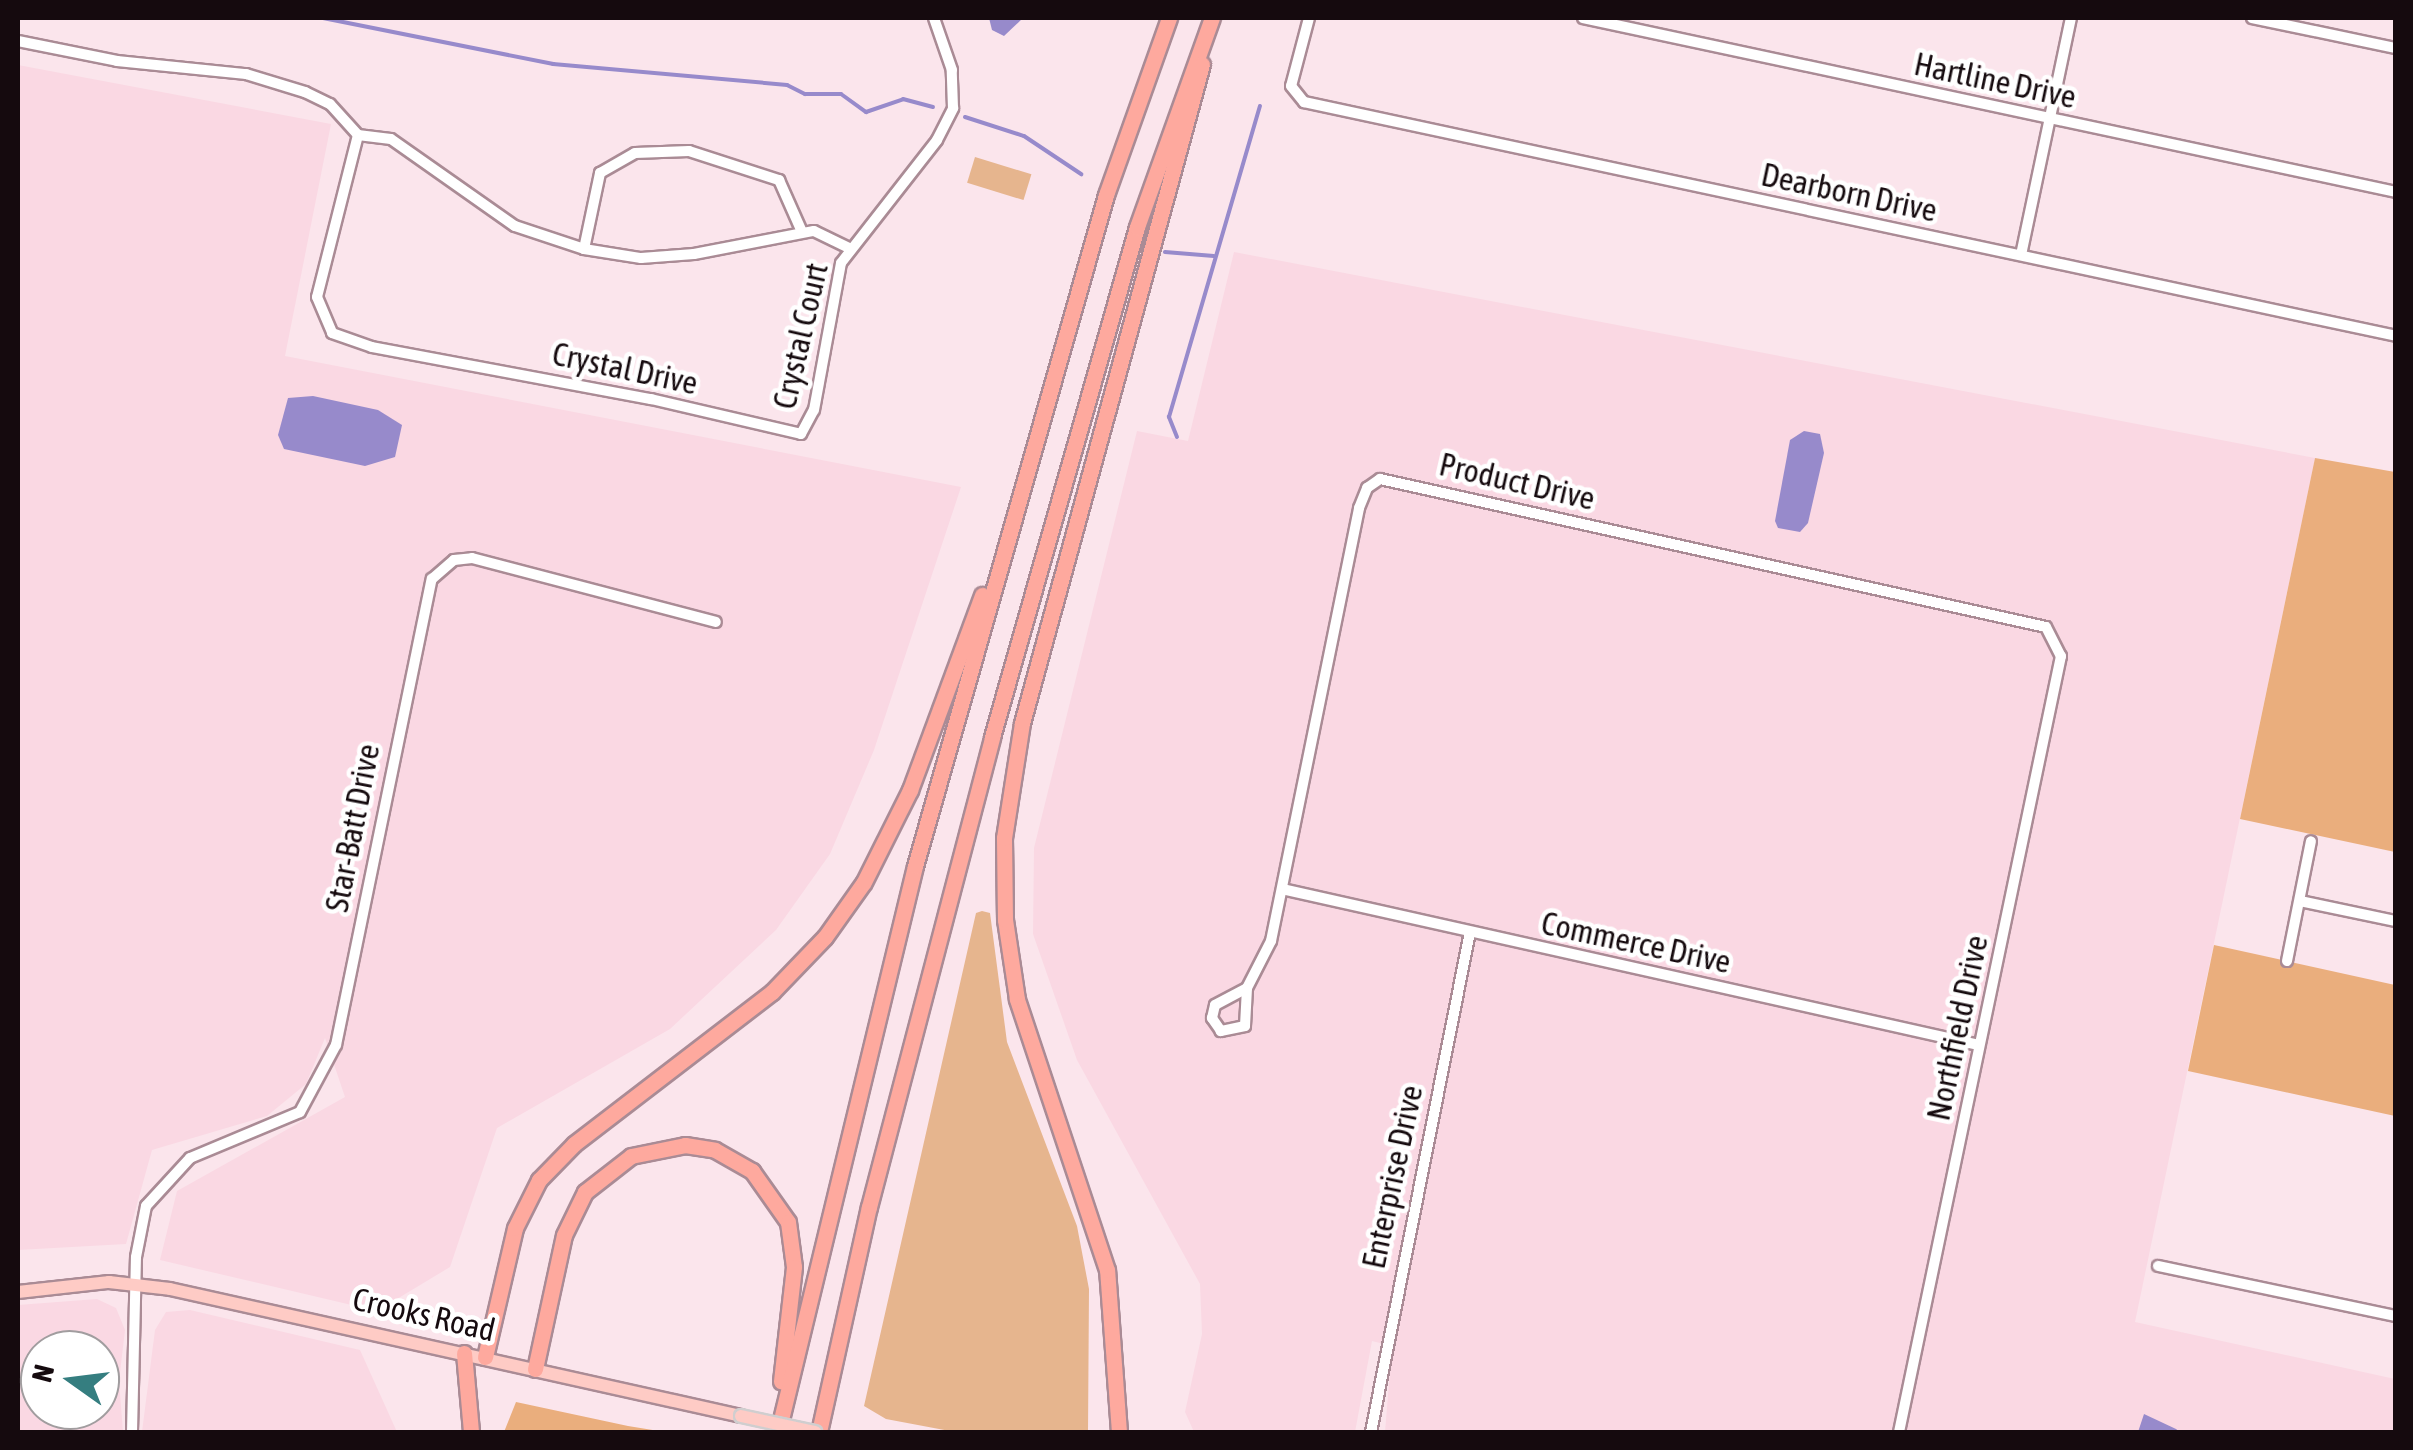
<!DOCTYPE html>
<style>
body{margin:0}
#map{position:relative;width:2413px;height:1450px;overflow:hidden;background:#fbe5ec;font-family:"Asap Condensed",sans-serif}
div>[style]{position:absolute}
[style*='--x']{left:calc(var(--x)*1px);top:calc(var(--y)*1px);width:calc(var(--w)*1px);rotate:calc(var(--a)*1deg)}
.built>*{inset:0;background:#fad8e3}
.green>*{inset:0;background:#e6b58e;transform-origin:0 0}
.forest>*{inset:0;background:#eaae7d}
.water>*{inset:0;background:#978acb}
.stream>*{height:4px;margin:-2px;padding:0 2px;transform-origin:2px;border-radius:2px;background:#978acb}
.roads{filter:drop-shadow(2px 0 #aa8b95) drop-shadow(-2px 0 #aa8b95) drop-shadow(0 2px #aa8b95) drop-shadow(0 -2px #aa8b95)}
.minor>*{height:10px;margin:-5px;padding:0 5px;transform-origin:5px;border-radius:5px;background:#fff}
.major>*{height:12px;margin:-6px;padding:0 6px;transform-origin:6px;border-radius:6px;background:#fecbc5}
.highway>*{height:15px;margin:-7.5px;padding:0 7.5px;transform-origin:7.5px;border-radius:7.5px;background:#fea99e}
.bridges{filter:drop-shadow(2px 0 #d0cecf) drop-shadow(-2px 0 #d0cecf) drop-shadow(0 2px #d0cecf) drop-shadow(0 -2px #d0cecf)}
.major-bridge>*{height:12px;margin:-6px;padding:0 6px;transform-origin:6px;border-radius:6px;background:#fecbc5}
span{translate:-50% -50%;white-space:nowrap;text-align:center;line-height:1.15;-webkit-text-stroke:9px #fff;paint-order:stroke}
.street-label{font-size:32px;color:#150a0e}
.frame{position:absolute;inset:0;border:20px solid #150a0e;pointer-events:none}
.north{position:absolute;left:20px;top:1330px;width:100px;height:100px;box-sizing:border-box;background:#fff;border:2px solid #a19d9f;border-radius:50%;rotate:284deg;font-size:28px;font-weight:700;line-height:40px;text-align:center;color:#150a0e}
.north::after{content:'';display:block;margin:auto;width:35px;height:45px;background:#357e80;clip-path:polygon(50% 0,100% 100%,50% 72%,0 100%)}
</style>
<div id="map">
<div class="built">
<i style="clip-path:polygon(18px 65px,331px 124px,285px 356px,961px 487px,874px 750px,830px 854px,776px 930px,670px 1029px,497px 1128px,450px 1267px,377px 1311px,160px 1260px,177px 1191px,345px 1097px,325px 1038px,306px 1084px,267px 1116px,152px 1150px,126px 1244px,18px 1250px)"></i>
<i style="clip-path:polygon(1234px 252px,2315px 458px,2135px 1322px,2395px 1379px,2395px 1432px,1385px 1432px,1392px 1346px,1372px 1341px,1355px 1432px,1194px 1432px,1185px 1412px,1202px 1334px,1200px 1284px,1077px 1060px,1033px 934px,1034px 848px,1137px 431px,1188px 441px)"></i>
<i style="clip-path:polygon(evenodd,97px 1299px,116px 1308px,125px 1330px,119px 1381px,123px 1432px,18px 1432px,18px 1305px,97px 1299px,40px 1350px,100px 1350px,100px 1410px,40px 1410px,40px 1350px)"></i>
<i style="clip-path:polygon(190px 1310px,360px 1350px,397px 1432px,142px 1432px,155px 1330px,166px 1312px)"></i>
</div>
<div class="green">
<i style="left:975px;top:157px;width:59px;height:27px;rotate:17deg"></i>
<i style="clip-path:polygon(982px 911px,990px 913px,1007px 1042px,1077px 1226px,1089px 1289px,1088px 1432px,955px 1432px,886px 1419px,864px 1406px,976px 913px)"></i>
</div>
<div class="forest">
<i style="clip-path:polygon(2315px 458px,2395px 472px,2395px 852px,2240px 819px)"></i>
<i style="clip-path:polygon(2214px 945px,2395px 985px,2395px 1116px,2188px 1071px)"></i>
<i style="clip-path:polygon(516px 1402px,628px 1426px,665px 1432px,504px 1432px)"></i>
</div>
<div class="water">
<i style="clip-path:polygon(989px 18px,1023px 18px,1004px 36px,992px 30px)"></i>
<i style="clip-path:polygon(313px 396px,378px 410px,402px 425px,395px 457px,365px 466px,284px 449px,278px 435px,288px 398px)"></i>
<i style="clip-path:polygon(1804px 431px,1820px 434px,1824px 453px,1808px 523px,1800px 532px,1778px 528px,1775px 521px,1790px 440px)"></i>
<i style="clip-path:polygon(2144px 1414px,2176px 1429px,2180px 1432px,2138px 1432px)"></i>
</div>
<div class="stream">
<i style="--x:323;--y:18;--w:235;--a:11.3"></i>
<i style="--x:553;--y:64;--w:235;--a:5.1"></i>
<i style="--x:787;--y:85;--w:20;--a:27"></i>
<i style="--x:805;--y:94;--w:36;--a:0"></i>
<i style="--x:841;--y:94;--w:31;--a:36"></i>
<i style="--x:866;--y:112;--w:39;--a:-19"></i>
<i style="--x:903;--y:99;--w:31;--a:15"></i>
<i style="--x:965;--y:117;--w:62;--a:17.9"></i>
<i style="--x:1024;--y:136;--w:69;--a:33.7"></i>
<i style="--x:1165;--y:252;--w:49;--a:4.7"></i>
<i style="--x:1177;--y:437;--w:22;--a:-112"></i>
<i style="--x:1169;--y:417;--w:324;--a:-73.7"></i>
</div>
<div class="roads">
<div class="minor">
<i style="--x:1309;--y:18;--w:70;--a:104.8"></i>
<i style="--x:1291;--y:86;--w:21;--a:51"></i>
<i style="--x:1304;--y:102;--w:1117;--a:12.09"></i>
<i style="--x:1583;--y:18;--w:831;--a:12.08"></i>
<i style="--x:2252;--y:18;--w:147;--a:11.8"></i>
<i style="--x:18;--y:41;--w:101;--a:11.4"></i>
<i style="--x:117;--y:61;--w:130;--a:5.8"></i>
<i style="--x:246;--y:74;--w:62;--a:17"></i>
<i style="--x:305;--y:92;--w:28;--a:26"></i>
<i style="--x:330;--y:104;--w:42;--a:47.9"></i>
<i style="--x:358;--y:135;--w:33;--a:7"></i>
<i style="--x:391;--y:139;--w:151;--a:35.1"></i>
<i style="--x:515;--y:226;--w:73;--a:18.4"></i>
<i style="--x:584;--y:249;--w:58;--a:9"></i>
<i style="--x:641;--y:258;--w:53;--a:-4.3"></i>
<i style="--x:694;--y:254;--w:122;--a:-10.9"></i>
<i style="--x:814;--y:231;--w:39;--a:26"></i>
<i style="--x:358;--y:135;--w:167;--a:104.2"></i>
<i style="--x:317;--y:297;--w:39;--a:67"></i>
<i style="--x:332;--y:333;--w:42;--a:19.3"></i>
<i style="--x:372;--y:347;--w:284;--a:10.6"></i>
<i style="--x:651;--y:399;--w:154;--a:13.1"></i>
<i style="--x:801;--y:434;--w:27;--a:-62"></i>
<i style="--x:814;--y:410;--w:149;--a:-79.6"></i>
<i style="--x:841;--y:263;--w:156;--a:-52"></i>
<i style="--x:937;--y:140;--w:36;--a:-63"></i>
<i style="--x:953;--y:108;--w:38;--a:-92"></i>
<i style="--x:952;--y:70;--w:55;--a:-109.1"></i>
<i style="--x:584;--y:249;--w:78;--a:-78.1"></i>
<i style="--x:600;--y:173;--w:40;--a:-29.7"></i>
<i style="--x:635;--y:153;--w:54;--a:-2.1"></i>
<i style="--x:689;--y:151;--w:95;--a:17.9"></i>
<i style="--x:779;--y:180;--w:57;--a:66.1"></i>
<i style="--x:2021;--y:255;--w:242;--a:-78.1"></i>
<i style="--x:1282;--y:889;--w:714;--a:12.62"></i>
<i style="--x:2300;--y:901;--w:98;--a:11.8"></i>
<i style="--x:2287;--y:961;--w:122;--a:-78.7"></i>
<i style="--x:1247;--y:988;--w:38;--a:93"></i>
<i style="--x:1245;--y:1026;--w:25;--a:168"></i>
<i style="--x:1221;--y:1031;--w:16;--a:-125"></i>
<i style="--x:1212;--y:1018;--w:13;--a:-77"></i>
<i style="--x:1215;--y:1005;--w:36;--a:-28"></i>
<i style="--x:1247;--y:988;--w:53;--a:-62.9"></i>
<i style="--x:1271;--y:941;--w:442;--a:-78.5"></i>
<i style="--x:1359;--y:508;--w:22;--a:-68"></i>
<i style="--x:1367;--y:488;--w:16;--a:-35"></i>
<i style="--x:1380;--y:479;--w:682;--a:12.53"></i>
<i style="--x:2046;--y:627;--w:33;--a:63"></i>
<i style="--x:2061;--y:656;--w:793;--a:101.79"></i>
<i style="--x:2158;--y:1266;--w:243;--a:11.9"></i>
<i style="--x:132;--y:1432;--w:175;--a:-88.7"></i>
<i style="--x:136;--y:1257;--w:52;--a:-78.9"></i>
<i style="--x:146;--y:1206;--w:65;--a:-47.5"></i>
<i style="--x:190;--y:1158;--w:119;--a:-22.7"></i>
<i style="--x:300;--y:1112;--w:76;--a:-61.8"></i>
<i style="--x:336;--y:1045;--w:476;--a:-78.4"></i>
<i style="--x:432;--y:579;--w:29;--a:-41"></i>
<i style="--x:454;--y:560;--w:18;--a:-6"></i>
<i style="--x:472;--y:558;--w:252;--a:14.7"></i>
<i style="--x:1371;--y:1432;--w:510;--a:-78.8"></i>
</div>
<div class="major">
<i style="--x:18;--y:1292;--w:92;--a:-6.3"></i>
<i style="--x:109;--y:1282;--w:61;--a:6.5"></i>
<i style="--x:170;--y:1289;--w:585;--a:12.54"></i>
</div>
<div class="highway">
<i style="--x:464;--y:1353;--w:79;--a:84.9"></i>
<i style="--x:485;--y:1357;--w:132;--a:-76.9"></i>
<i style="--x:515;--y:1228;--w:54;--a:-63.4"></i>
<i style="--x:539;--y:1180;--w:50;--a:-45.8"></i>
<i style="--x:574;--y:1144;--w:250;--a:-37.5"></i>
<i style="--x:772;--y:992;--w:76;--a:-46.1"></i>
<i style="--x:825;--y:937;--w:67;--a:-54.7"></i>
<i style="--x:864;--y:882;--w:103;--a:-63.4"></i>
<i style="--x:910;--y:790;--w:208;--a:-69.7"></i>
<i style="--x:535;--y:1369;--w:137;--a:-77.8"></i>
<i style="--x:564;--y:1235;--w:48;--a:-64"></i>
<i style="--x:585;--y:1192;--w:58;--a:-38"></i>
<i style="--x:631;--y:1156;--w:55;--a:-11.5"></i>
<i style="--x:685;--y:1145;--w:30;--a:9"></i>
<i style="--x:715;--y:1150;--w:43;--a:29.6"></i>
<i style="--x:752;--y:1171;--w:62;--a:54.8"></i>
<i style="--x:788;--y:1222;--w:45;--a:82.4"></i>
<i style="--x:794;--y:1267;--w:115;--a:96.5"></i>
<i style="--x:778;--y:1432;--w:582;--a:-76.39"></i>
<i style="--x:915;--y:866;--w:698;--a:-74.11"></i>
<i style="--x:1106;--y:195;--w:188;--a:-70.4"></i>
<i style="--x:819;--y:1432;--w:230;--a:-77.5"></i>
<i style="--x:869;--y:1207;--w:486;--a:-75.3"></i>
<i style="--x:992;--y:737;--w:530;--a:-74.13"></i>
<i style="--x:1137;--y:227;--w:222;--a:-70.3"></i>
<i style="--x:1119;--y:1432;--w:162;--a:-94.2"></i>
<i style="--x:1107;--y:1270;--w:286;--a:-108.4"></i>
<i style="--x:1017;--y:999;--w:80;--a:-98.6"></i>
<i style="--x:1005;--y:920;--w:82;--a:-90.7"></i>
<i style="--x:1004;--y:838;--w:116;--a:-81.1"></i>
<i style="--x:1022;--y:723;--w:683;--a:-74.72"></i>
</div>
</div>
<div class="bridges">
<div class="major-bridge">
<i style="--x:741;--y:1416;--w:76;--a:12.2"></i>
</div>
</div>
<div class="street-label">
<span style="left:1995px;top:81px;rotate:12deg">Hartline Drive</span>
<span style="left:1849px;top:193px;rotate:12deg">Dearborn Drive</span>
<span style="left:801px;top:336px;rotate:-77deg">Crystal Court</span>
<span style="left:625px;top:369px;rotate:12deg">Crystal Drive</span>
<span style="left:1517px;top:482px;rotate:13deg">Product Drive</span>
<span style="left:353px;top:828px;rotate:-79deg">Star-Batt Drive</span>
<span style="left:1636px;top:943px;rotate:12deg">Commerce Drive</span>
<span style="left:1958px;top:1028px;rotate:-78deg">Northfield Drive</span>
<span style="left:1393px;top:1177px;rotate:-78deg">Enterprise Drive</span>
<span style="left:424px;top:1315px;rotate:13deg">Crooks Road</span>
</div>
<div class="frame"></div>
<div class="north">N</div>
</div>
